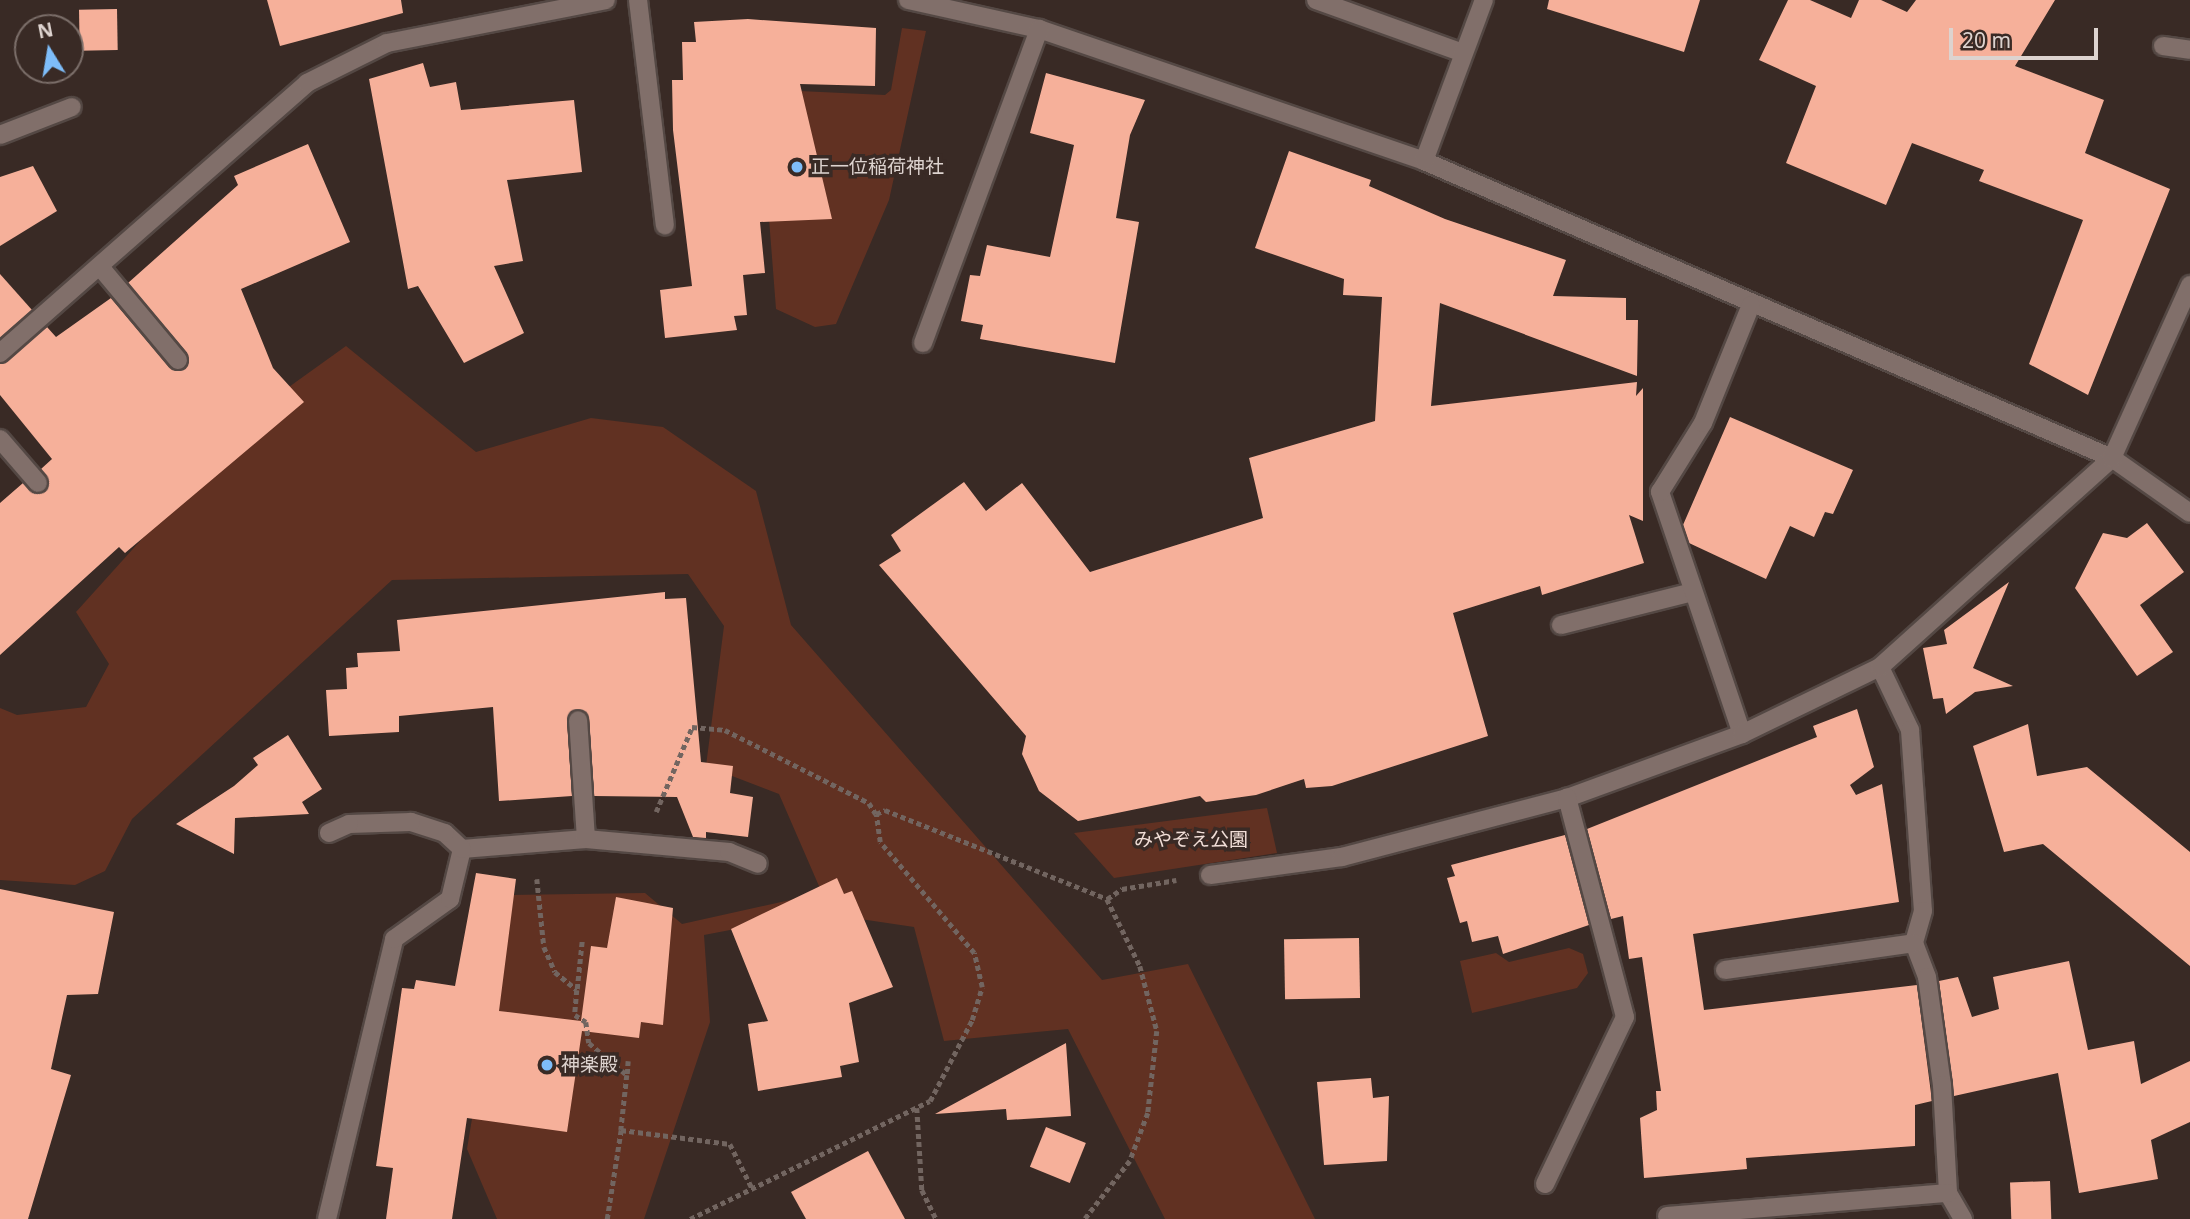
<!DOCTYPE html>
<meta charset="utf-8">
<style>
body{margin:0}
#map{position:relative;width:2190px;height:1219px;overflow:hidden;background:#392a25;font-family:"Noto Sans","Noto Sans JP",sans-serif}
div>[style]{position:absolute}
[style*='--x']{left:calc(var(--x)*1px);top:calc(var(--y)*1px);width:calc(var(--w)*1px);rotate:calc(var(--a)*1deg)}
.green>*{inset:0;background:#613122}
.building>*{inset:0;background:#f6b09a;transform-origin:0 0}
.path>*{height:4.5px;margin-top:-2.25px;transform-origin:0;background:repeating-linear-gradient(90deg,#726560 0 5px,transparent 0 8.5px)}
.roads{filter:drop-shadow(2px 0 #544844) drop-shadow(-2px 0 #544844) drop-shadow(0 2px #544844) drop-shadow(0 -2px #544844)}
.minor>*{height:18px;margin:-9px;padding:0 9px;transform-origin:9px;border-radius:9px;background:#816f6a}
.dots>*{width:19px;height:19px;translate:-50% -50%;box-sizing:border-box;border:4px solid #392a25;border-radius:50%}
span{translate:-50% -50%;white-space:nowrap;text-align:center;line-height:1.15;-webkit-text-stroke:7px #392a25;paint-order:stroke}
.poi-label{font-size:19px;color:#ddd3cf}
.left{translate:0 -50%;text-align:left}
.park-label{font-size:19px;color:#f1ded7}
.north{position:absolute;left:14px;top:14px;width:70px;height:70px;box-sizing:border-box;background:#392a25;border:2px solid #7b6e69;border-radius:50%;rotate:349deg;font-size:19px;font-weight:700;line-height:28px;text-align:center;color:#ddd3cf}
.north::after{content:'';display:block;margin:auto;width:24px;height:32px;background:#7ebdf9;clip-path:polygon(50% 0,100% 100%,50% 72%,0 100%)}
.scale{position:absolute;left:1949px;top:28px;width:149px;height:32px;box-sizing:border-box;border:4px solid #ddd3cf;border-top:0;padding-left:9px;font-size:21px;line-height:24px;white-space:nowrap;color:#ddd3cf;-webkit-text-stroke:5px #392a25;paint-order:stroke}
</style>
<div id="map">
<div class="green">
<i style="clip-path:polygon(902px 28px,926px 31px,889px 200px,836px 324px,815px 327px,776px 309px,759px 89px,885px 95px,891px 90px)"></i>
<i style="clip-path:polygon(346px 346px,476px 452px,591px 418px,663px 427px,756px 491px,791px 625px,1102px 980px,1188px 964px,1315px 1219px,1165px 1219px,1068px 1029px,944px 1041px,914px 927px,820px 913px,704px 935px,710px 1022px,644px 1219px,497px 1219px,467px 1149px,509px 895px,645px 893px,682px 924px,822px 893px,779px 794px,706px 766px,724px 626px,688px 574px,392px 580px,132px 819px,105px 871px,75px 885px,0 880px,0 708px,17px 715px,86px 707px,109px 664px,76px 612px,261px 407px)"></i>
<i style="clip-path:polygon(1267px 808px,1277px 853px,1114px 878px,1074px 833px)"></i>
<i style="clip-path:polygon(1569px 948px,1583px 954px,1588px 973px,1577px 988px,1472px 1013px,1460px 961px,1496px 953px,1509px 962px)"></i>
</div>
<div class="building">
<i style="clip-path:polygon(267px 0,401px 0,403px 13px,280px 46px)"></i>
<i style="clip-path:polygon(1549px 0,1700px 0,1684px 52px,1547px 9px)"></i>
<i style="clip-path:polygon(1788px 0,1810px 0,1851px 18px,1859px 0,1881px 0,1907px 12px,1916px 0,2055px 0,2015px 66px,2104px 100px,2085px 153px,2170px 189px,2088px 395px,2029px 364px,2083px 220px,1979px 181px,1984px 170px,1912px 143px,1886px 205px,1786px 163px,1816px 86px,1759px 60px)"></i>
<i style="left:117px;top:9px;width:41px;height:38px;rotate:89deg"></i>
<i style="clip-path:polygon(748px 19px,876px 28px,875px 86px,800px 84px,832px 219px,760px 222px,765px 273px,743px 275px,747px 315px,734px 316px,737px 330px,665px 338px,660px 290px,692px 286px,673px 130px,672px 80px,683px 80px,682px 42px,696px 42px,694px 22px)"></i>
<i style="clip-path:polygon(423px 63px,430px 87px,456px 82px,461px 110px,574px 100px,582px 172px,507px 180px,523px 261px,494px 266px,524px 333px,464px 363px,418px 286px,408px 289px,369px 79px)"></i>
<i style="clip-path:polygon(1046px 73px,1145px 100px,1130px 135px,1116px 218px,1139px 222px,1115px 363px,980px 339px,983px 325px,961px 321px,970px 275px,980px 276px,987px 245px,1050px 257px,1074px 145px,1030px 133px)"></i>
<i style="clip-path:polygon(308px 144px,350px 242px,241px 289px,273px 368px,304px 402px,125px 553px,119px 547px,0 655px,0 503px,23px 483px,34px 493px,45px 492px,49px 482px,41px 469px,52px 459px,0 395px,0 364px,47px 327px,56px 337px,111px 298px,169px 367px,185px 369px,187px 353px,128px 283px,238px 185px,234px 176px)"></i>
<i style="clip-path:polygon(1289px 151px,1371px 180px,1369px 186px,1445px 219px,1566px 260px,1553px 296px,1626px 298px,1626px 320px,1638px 320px,1637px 376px,1440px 303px,1431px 406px,1637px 382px,1636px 396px,1643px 388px,1643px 521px,1629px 515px,1644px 563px,1542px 595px,1540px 586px,1453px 613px,1488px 736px,1332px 786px,1306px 788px,1304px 779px,1256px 795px,1206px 802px,1200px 796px,1078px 821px,1039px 791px,1022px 754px,1026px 736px,879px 565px,901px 551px,891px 535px,964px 482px,986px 511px,1022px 483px,1090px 572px,1263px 518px,1249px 458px,1375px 421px,1382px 297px,1343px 295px,1344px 279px,1255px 248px)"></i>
<i style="clip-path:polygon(33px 166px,57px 211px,0 246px,0 177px)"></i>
<i style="clip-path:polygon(0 274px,32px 310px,0 338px)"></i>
<i style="clip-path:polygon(1730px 417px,1853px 470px,1833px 514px,1825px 512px,1814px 537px,1790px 526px,1766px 579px,1689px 543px,1683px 525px)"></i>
<i style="clip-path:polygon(2147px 523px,2184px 572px,2140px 605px,2173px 652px,2137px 676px,2075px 588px,2103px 533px,2127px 538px)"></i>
<i style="clip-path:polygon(2009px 582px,1973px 668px,2013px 686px,1975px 692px,1946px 714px,1943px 698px,1933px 699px,1923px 648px,1947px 644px,1944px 630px)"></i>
<i style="clip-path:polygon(665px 592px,665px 599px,686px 598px,701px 762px,733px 766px,730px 793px,753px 797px,748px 837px,706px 832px,706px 838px,693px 837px,677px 797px,594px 796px,589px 719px,582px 710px,571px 711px,567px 720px,572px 796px,499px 801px,493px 707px,399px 716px,399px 732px,329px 736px,326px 690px,347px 689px,346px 668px,358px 667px,357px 653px,400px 651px,397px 620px)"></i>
<i style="clip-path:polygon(1857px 709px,1874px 767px,1850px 785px,1856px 795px,1882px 784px,1899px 902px,1693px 934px,1704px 1010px,1917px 985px,1932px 1101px,1915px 1105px,1915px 1146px,1746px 1158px,1747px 1169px,1644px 1178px,1640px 1118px,1657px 1110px,1656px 1091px,1661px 1091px,1642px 957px,1629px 959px,1623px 916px,1611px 919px,1587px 829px,1817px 737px,1813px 726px)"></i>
<i style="clip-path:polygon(2028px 724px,2037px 776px,2087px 767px,2190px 852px,2190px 966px,2043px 844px,2004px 852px,1973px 746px)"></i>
<i style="clip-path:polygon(288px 735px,322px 789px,302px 802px,309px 814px,235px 818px,234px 854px,176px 824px,234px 786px,258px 765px,253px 758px)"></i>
<i style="clip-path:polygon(1565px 835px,1589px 925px,1503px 954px,1498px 936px,1472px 942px,1467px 921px,1460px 923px,1447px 878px,1455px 876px,1451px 865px)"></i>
<i style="clip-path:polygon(476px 873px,516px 879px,499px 1011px,581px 1021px,591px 946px,607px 948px,616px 897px,673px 908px,663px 1025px,641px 1022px,639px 1038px,582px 1031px,567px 1132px,467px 1118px,452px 1219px,386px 1219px,393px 1168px,376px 1166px,402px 988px,414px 989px,416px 980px,455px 986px)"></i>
<i style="clip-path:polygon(837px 878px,844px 894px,852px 891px,893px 987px,849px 1003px,859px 1062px,840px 1066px,842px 1077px,758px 1091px,748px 1024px,768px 1021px,731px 929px)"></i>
<i style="clip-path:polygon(0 889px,114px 912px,98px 994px,67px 995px,51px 1069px,71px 1075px,28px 1219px,0 1219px)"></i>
<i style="left:1359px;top:938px;width:60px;height:75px;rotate:89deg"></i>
<i style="clip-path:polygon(2069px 961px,2088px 1050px,2134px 1041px,2141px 1084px,2190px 1061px,2190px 1122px,2151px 1140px,2158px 1179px,2079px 1193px,2058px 1073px,1954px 1096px,1939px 981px,1958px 977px,1972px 1017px,1999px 1009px,1993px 977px)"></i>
<i style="clip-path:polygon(1066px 1043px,1071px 1116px,1007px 1120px,1006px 1109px,935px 1114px)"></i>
<i style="clip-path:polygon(1371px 1078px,1373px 1098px,1389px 1096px,1387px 1161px,1324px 1165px,1317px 1082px)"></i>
<i style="left:1046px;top:1127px;width:43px;height:43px;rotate:22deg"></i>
<i style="clip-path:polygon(868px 1151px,905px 1219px,806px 1219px,791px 1192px)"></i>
<i style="left:2050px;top:1181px;width:38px;height:40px;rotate:88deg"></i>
</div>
<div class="path">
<i style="--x:656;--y:812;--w:92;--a:-67"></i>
<i style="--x:692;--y:727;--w:33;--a:5"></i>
<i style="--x:725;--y:730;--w:161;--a:26.9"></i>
<i style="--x:869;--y:803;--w:13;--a:58"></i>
<i style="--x:537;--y:879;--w:68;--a:84.1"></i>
<i style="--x:544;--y:947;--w:27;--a:66"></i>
<i style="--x:555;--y:972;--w:28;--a:39"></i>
<i style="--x:577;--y:990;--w:25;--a:95"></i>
<i style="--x:575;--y:1015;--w:13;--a:32"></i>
<i style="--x:586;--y:1022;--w:21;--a:82"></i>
<i style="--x:589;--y:1043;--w:50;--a:40.1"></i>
<i style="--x:627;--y:1075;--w:55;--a:96.2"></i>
<i style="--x:621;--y:1130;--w:110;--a:7.3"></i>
<i style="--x:730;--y:1144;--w:51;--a:63.4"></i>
<i style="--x:1107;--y:899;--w:18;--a:-34"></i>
<i style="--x:1122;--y:889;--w:55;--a:-9.5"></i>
<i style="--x:577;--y:989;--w:48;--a:-84.1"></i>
<i style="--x:627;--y:1074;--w:13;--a:-86"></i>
<i style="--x:917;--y:1108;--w:82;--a:86.5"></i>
<i style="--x:922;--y:1190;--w:32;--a:64"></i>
<i style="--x:607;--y:1219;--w:90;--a:-81.1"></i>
<i style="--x:690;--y:1219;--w:267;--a:-26.2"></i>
<i style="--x:930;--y:1101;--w:91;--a:-62.6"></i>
<i style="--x:972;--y:1020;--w:34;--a:-73"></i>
<i style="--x:982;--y:987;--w:35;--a:-103"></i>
<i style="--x:974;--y:953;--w:145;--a:-130.3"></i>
<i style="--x:880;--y:842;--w:28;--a:-98"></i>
<i style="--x:876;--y:814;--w:10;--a:-24"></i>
<i style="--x:885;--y:810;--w:239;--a:21.8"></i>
<i style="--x:1107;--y:899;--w:75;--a:63.8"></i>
<i style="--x:1140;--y:966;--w:67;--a:75.3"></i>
<i style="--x:1157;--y:1031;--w:82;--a:96.3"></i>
<i style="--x:1148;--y:1113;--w:51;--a:110.6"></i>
<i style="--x:1130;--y:1161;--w:73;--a:127.8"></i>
</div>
<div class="roads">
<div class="minor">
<i style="--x:638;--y:0;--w:227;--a:83.2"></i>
<i style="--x:908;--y:0;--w:134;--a:12.5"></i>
<i style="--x:1039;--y:29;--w:407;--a:18.9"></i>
<i style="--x:1424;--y:161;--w:749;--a:23.35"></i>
<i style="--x:2112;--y:458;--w:95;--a:35.2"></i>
<i style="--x:1316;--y:0;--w:156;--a:19.8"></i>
<i style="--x:2163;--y:46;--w:27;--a:8"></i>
<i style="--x:0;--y:135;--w:77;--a:-21.3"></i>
<i style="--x:1424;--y:161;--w:172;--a:-69.6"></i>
<i style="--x:101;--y:268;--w:120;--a:50.1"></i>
<i style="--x:923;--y:343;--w:335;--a:-69.7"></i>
<i style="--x:0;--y:353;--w:409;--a:-41.3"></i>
<i style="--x:307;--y:83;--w:89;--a:-26.6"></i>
<i style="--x:387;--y:43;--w:223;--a:-11.1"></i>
<i style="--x:0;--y:439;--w:58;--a:49.2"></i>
<i style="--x:1561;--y:625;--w:135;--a:-14.1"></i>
<i style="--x:1880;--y:667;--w:70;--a:64.5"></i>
<i style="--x:1910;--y:730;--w:181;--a:85.9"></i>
<i style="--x:1923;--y:911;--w:33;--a:106"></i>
<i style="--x:1914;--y:943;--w:36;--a:69"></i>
<i style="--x:1927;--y:977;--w:109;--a:82.1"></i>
<i style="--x:1942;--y:1085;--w:108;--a:86.8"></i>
<i style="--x:1948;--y:1193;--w:30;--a:60"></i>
<i style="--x:1742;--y:734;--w:256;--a:-108.7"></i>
<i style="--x:1660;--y:492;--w:81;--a:-58.1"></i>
<i style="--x:1703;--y:423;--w:127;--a:-67.9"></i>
<i style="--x:586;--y:839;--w:144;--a:5.2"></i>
<i style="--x:729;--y:852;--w:31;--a:22"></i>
<i style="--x:462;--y:849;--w:124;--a:-4.6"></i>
<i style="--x:586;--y:839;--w:119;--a:-93.8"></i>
<i style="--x:1210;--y:875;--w:133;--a:-7.8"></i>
<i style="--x:1342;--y:857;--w:233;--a:-14.7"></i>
<i style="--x:1567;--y:798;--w:186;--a:-20.1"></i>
<i style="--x:1742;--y:734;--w:153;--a:-25.9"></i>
<i style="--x:1880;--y:667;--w:312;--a:-42"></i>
<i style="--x:2112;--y:458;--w:190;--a:-65.7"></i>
<i style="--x:1725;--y:970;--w:191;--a:-8.1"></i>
<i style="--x:1545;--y:1184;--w:185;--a:-64.4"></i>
<i style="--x:1625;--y:1017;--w:227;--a:-104.8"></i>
<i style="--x:1667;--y:1216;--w:282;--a:-4.7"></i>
<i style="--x:327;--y:1219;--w:288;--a:-76.5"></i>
<i style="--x:394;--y:939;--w:69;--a:-35.5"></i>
<i style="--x:450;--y:899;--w:51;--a:-76.5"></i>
<i style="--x:462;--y:849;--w:23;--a:-137"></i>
<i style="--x:445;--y:833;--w:36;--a:-162"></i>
<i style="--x:411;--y:822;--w:62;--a:178.2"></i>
<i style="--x:349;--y:824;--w:22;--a:156"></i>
</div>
</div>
<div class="dots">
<i style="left:797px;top:167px;background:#7ebdf9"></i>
<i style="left:547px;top:1065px;background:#7ebdf9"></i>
</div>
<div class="poi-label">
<span class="left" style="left:811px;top:167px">正一位稲荷神社</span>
<span class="left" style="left:561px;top:1065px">神楽殿</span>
</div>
<div class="park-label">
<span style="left:1191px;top:840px">みやぞえ公園</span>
</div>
<div class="north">N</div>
<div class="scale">20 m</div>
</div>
